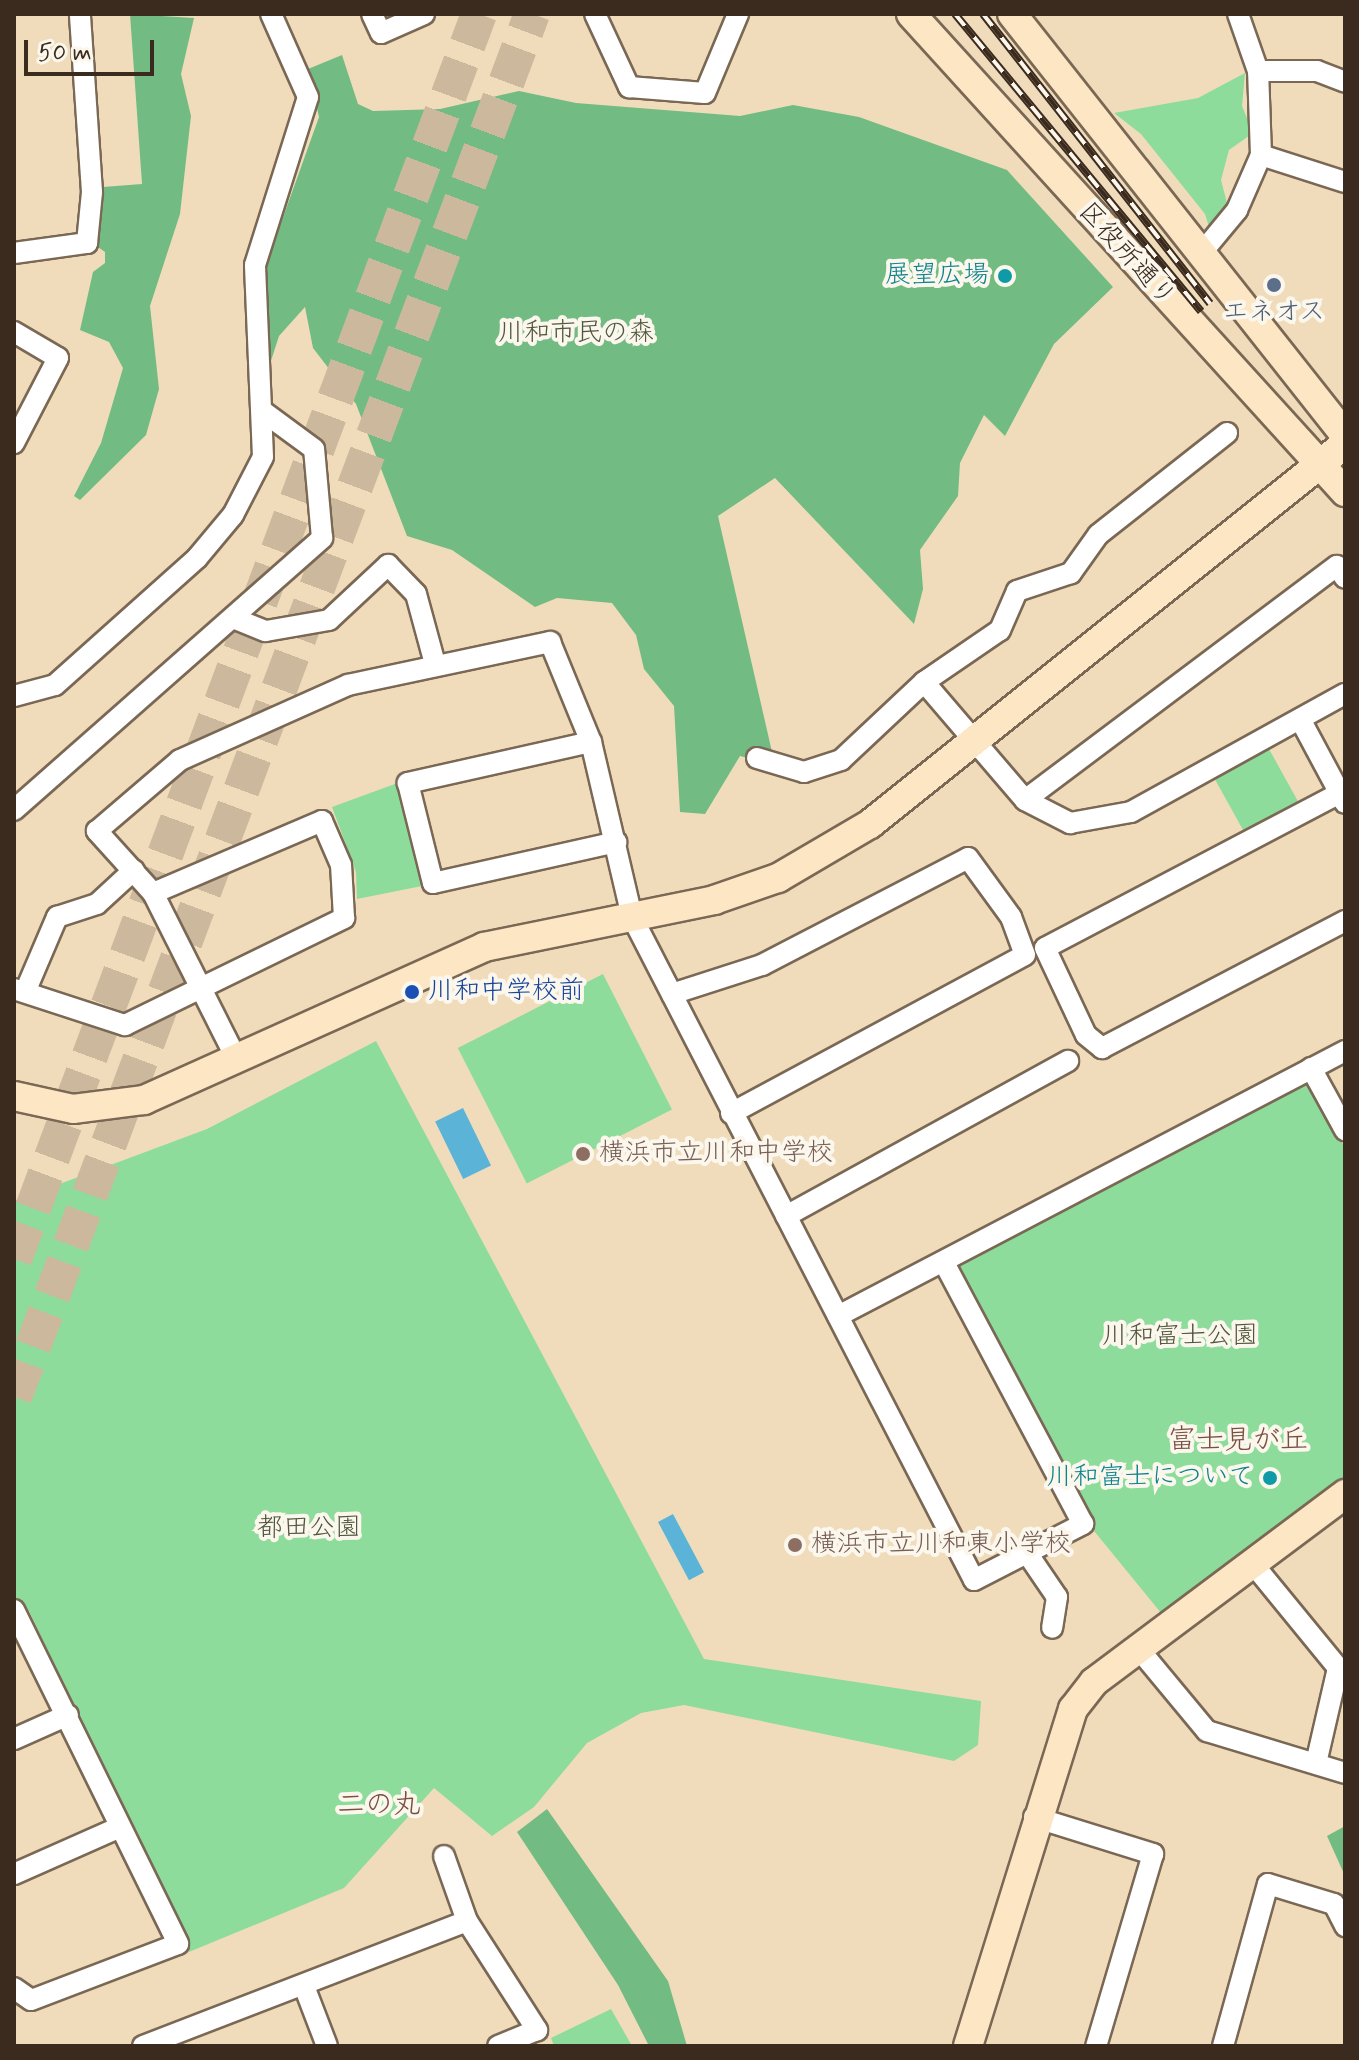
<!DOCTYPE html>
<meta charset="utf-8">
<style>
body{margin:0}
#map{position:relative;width:1359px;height:2060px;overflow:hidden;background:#f0dcbb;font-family:Mynerve,"Klee One",sans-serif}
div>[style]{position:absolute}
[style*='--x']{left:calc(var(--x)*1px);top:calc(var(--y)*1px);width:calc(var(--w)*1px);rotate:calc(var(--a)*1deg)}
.green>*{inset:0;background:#8ddc9b;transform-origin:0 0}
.forest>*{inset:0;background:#72bc83}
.water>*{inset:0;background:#5bb3d8;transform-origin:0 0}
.highway-tunnel>*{height:36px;margin-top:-18px;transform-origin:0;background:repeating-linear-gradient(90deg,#ccb89c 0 36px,transparent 0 54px)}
.roads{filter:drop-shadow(2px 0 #7a6855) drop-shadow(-2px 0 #7a6855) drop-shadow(0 2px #7a6855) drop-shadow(0 -2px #7a6855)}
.street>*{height:20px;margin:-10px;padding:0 10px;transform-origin:10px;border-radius:10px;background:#fff}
.secondary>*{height:28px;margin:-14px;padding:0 14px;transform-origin:14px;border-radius:14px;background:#fce6c4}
.rail>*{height:8px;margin-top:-4px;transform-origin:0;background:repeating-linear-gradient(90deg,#fbf7ec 0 15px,#3b2a1e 0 30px);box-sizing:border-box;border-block:2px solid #3b2a1e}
.dots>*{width:22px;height:22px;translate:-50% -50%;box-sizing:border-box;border:4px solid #fbf7ec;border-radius:50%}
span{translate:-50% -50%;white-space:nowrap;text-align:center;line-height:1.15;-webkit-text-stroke:8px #fbf7ec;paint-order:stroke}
.street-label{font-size:26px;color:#3b2a1e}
.culture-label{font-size:26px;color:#0d838f}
.right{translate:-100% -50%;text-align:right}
.service-label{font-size:26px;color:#4e5e75}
.park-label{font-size:26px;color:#50563d}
.transit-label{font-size:26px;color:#164399}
.left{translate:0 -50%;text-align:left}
.education-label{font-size:26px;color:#785e54}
.neighbourhood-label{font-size:28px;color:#784f40}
.frame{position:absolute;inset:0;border:16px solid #3b2a1e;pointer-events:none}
.scale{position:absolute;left:24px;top:40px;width:130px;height:36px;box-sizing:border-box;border:4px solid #3b2a1e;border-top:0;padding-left:10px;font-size:24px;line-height:28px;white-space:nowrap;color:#3b2a1e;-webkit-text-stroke:6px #fbf7ec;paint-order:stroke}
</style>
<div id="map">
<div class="green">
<i style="clip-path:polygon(1245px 73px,1242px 106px,1253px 133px,1229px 150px,1221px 180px,1228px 207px,1210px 230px,1205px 214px,1141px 134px,1114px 113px,1198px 98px)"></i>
<i style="left:1269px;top:749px;width:60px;height:62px;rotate:61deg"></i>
<i style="clip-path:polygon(403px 781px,422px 886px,357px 899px,356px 872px,332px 807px)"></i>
<i style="left:603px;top:974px;width:152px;height:163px;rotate:63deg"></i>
<i style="clip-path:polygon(376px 1041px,704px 1659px,981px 1701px,978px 1745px,954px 1761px,684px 1705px,641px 1713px,587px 1743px,534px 1807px,492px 1836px,434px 1788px,344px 1888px,189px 1952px,29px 1611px,14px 1603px,14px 1201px,207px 1129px)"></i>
<i style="clip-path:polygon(1307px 1081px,1345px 1148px,1345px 1485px,1166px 1619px,1090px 1526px,956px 1268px)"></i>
<i style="clip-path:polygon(611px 2009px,632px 2046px,554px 2046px,551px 2038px)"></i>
</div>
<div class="forest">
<i style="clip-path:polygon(130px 14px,194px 18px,181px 74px,191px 116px,180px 214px,150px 306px,159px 389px,146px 435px,80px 500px,74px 496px,101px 443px,123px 368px,109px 342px,80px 330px,93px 272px,105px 263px,105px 252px,95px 245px,103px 187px,142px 184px)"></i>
<i style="clip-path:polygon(342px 55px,358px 104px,373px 111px,440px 109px,519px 91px,576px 103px,740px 116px,793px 105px,859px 117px,1007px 170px,1113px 287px,1054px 344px,1005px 436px,984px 415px,960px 463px,958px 496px,920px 550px,923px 589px,914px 624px,775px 478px,718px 516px,775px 765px,740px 756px,705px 814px,680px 812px,674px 706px,644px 669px,636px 635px,612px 603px,557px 598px,535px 607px,452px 550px,407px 536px,356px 404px,313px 348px,305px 307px,279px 336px,269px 367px,261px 301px,267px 262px,319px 117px,308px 69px)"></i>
<i style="clip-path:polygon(547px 1809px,668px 1981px,687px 2046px,649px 2046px,618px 1985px,517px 1832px)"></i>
<i style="clip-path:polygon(1345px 1826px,1345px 1876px,1327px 1836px)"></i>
</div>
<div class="water">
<i style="left:463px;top:1108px;width:64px;height:31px;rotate:64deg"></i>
<i style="left:673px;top:1514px;width:66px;height:17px;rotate:62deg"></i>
</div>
<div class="highway-tunnel">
<i style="--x:14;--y:1259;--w:1329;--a:-69.52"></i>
<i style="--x:14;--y:1397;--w:1477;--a:-69.47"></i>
</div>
<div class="roads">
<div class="street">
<i style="--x:372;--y:14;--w:21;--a:65"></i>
<i style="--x:381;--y:33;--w:47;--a:-23.8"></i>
<i style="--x:595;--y:14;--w:81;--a:65"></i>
<i style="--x:629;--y:87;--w:76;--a:4.5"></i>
<i style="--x:705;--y:93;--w:86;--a:-67.3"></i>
<i style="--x:1238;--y:14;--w:60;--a:70.7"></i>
<i style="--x:1261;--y:155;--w:88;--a:17.8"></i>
<i style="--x:14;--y:253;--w:74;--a:-7.8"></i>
<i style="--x:87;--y:243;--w:51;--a:-84.4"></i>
<i style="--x:92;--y:192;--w:178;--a:-93.9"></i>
<i style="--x:1199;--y:256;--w:60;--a:-50.4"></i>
<i style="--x:1237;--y:210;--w:60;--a:-66.4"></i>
<i style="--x:1261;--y:155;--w:84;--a:-92"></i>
<i style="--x:1258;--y:71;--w:59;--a:0"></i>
<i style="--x:1317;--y:71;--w:30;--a:21"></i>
<i style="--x:14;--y:332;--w:51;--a:30.6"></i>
<i style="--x:58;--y:358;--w:96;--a:117.4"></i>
<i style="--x:1227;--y:433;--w:164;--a:141.7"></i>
<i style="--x:1098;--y:535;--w:47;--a:125.4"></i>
<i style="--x:1071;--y:573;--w:57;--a:161.6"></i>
<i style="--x:1017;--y:591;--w:43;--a:113.6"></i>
<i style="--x:1000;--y:630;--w:92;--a:145.6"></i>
<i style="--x:924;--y:682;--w:155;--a:49.4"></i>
<i style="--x:1025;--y:800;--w:51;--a:27.1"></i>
<i style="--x:1070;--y:823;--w:62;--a:-10.2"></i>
<i style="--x:1131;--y:812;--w:244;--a:-28.9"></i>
<i style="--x:233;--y:618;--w:35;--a:22"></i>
<i style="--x:266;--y:631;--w:64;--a:-9.9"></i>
<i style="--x:329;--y:620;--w:81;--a:-43"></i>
<i style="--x:388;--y:565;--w:40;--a:46"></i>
<i style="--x:416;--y:594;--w:73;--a:74.8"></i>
<i style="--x:14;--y:696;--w:42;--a:-15"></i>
<i style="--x:55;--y:685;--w:191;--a:-41.8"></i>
<i style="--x:197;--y:558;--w:56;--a:-50.1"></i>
<i style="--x:233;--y:515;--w:65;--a:-62.7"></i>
<i style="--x:263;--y:457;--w:192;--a:-92.4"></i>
<i style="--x:255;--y:265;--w:176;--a:-72.5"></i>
<i style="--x:308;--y:97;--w:91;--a:-114"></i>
<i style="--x:1300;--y:719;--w:95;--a:61.8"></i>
<i style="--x:591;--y:742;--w:188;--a:167.4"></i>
<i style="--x:408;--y:783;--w:103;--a:76"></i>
<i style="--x:433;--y:883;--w:188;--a:-12.6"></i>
<i style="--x:757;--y:758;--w:49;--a:16.6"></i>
<i style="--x:804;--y:772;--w:39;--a:-18"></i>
<i style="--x:841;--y:760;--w:114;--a:-43.2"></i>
<i style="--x:1340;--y:793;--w:333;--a:152.3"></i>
<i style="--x:1045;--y:948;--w:96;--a:64.8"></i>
<i style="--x:1086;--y:1035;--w:21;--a:39"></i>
<i style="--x:1102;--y:1048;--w:274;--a:-27.6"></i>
<i style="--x:1025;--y:800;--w:390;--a:-36.9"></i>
<i style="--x:1337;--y:566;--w:14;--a:56"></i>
<i style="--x:14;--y:810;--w:411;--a:-41.4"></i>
<i style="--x:322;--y:538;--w:89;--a:-95.1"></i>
<i style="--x:314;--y:449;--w:61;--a:-143.7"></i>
<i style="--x:14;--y:989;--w:117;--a:18"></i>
<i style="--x:125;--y:1025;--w:244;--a:-26"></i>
<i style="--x:344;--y:918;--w:53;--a:-93.2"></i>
<i style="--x:341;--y:865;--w:48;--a:-113.4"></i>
<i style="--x:322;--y:821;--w:184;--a:156.9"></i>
<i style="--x:25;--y:992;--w:82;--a:-66.9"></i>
<i style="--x:57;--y:917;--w:42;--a:-18"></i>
<i style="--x:97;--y:904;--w:50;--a:-42.6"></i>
<i style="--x:672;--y:994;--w:95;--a:-17.9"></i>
<i style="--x:762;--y:965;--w:232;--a:-27.4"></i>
<i style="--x:968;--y:858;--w:73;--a:53.9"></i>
<i style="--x:1011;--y:917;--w:40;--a:69.8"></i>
<i style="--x:1025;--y:955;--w:334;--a:151.7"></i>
<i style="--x:236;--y:1058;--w:185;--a:-116.7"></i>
<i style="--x:153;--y:893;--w:84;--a:-132.1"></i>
<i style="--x:97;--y:831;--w:109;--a:-40.5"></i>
<i style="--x:180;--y:760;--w:184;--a:-24.1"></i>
<i style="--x:348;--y:685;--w:207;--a:-12"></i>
<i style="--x:550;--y:642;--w:108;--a:67.7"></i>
<i style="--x:591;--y:742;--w:180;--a:76.8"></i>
<i style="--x:632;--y:917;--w:746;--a:62.71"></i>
<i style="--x:974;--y:1580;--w:123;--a:-27.2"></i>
<i style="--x:1083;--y:1524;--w:296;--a:-118"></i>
<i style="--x:1311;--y:1068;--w:71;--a:61.3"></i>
<i style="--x:786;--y:1216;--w:322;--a:-28.8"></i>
<i style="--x:838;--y:1316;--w:572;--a:-27.6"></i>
<i style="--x:1027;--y:1553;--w:53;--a:55.7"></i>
<i style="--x:1057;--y:1597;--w:31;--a:99"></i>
<i style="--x:1253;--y:1564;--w:134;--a:50.7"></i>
<i style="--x:1338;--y:1668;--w:98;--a:103"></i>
<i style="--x:14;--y:1610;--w:372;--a:63.8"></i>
<i style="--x:178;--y:1944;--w:157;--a:159.1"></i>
<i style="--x:31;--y:2000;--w:21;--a:-145"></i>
<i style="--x:1138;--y:1648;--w:108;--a:50.3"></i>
<i style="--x:1207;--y:1731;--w:144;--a:16.9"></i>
<i style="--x:14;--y:1739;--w:59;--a:-24"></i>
<i style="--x:1034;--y:1817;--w:125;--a:17.3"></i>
<i style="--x:1153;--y:1854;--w:200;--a:106.5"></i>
<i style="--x:444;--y:1856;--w:69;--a:70.5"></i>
<i style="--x:14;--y:1874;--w:116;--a:-23.9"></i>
<i style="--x:304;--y:1986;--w:64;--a:69"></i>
<i style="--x:143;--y:2046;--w:347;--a:-21.1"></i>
<i style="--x:467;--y:1921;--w:130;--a:57.3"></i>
<i style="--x:537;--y:2030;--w:42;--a:157.7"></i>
<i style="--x:1223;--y:2046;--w:168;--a:-74.5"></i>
<i style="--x:1268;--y:1884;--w:69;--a:16.9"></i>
<i style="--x:1334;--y:1904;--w:25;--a:63"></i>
</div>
<div class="secondary">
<i style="--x:911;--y:14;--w:646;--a:47.76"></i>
<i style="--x:1012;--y:14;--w:537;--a:51.66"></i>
<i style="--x:14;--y:1096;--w:60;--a:12.4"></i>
<i style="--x:73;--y:1109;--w:72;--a:-7.2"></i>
<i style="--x:144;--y:1100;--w:373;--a:-24.2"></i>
<i style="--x:484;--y:947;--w:235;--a:-11.5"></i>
<i style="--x:714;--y:900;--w:68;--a:-19"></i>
<i style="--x:778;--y:878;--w:107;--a:-30.4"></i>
<i style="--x:870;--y:824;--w:608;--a:-38.66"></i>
<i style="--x:968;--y:2046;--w:353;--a:-72.7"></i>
<i style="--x:1073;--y:1709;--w:34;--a:-52"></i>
<i style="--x:1094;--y:1682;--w:314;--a:-36.8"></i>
</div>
</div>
<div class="rail">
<i style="--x:955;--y:14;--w:386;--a:50.4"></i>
<i style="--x:983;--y:14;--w:368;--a:51.9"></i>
</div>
<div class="dots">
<i style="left:1005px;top:276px;background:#0f9aa8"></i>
<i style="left:1274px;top:285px;background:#5c6f8a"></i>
<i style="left:412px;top:992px;background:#1a4fb4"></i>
<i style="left:583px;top:1154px;background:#8d6e63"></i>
<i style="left:1270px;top:1478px;background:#0f9aa8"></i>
<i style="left:795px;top:1545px;background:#8d6e63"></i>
</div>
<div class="street-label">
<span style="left:1126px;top:255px;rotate:48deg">区役所通り</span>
</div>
<div class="culture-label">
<span class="right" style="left:989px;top:276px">展望広場</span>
<span class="right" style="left:1254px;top:1478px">川和富士について</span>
</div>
<div class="service-label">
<span style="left:1274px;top:313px">エネオス</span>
</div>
<div class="park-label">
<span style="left:576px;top:334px">川和市民の森</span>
<span style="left:1180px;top:1337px">川和富士公園</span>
<span style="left:309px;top:1529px">都田公園</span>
</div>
<div class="transit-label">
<span class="left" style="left:428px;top:992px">川和中学校前</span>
</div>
<div class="education-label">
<span class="left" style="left:599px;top:1154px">横浜市立川和中学校</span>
<span class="left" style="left:811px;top:1545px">横浜市立川和東小学校</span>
</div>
<div class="neighbourhood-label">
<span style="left:1238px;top:1441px">富士見が丘</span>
<span style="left:379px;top:1806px">二の丸</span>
</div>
<div class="frame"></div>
<div class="scale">50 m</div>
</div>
